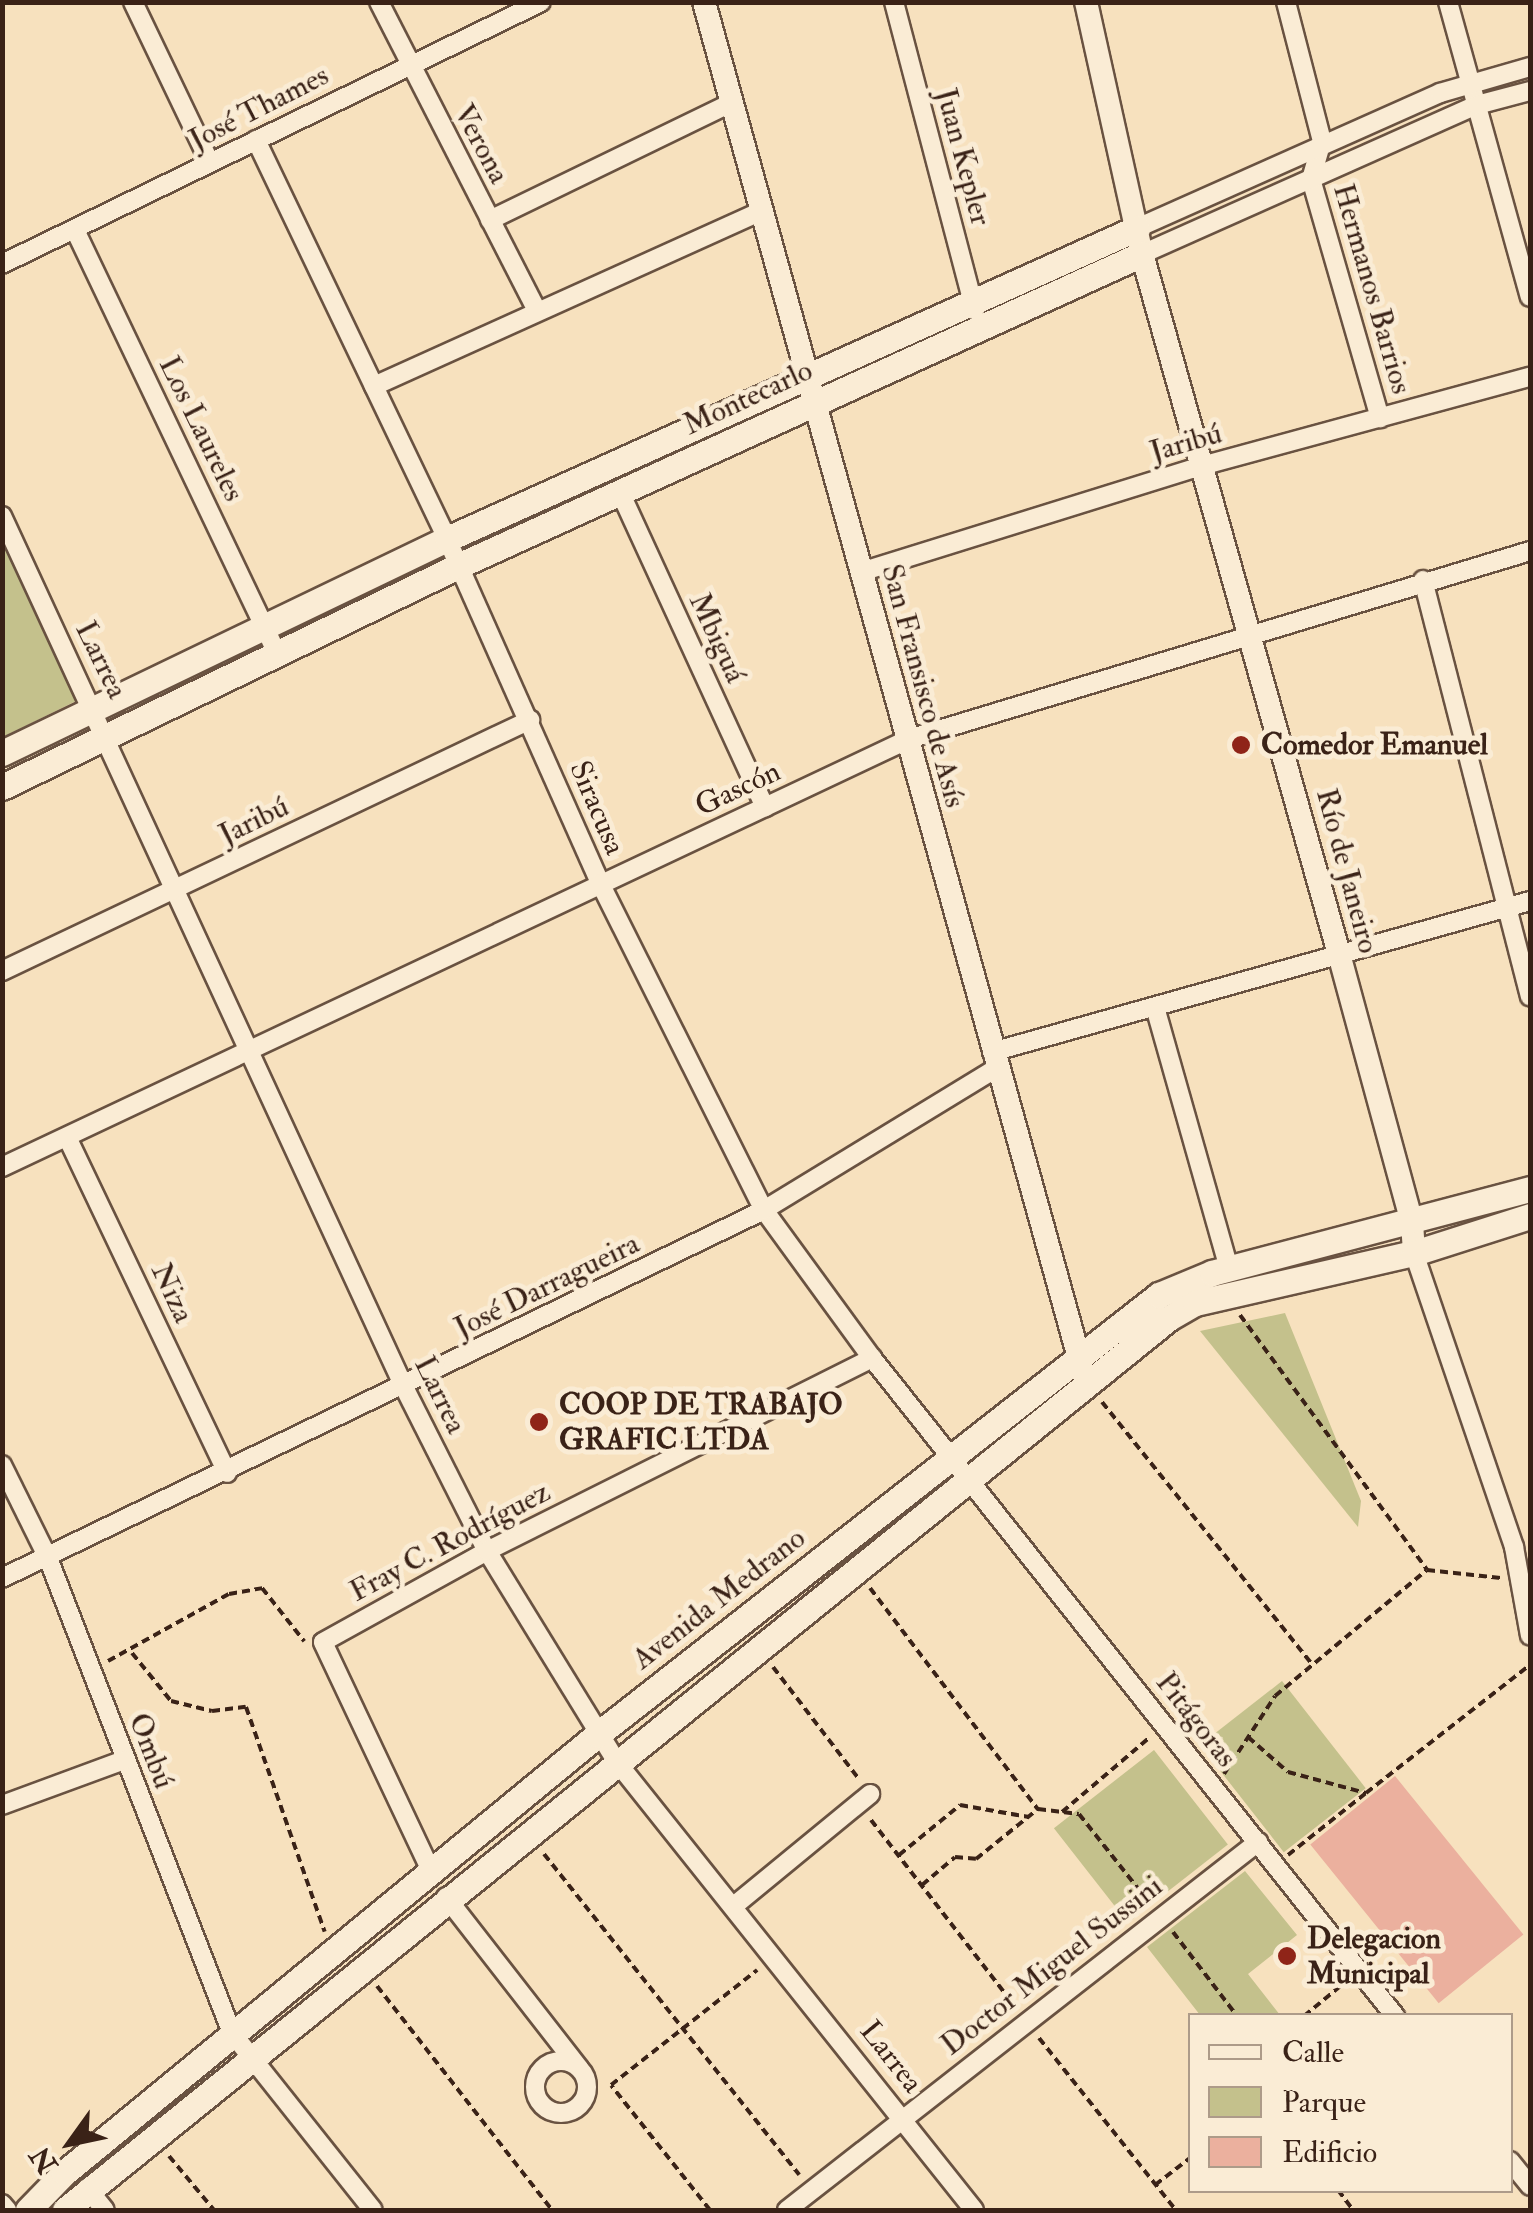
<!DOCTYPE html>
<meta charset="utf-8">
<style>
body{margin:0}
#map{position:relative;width:1533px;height:2213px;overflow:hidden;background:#f7e1be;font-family:"IM FELL Double Pica",serif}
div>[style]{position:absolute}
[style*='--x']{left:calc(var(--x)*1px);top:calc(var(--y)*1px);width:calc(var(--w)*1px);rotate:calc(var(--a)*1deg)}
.green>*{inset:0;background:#c4c18c;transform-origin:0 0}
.building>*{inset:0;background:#ebb09e;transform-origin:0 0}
.path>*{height:4px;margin-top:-2px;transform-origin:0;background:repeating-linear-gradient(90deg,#3a2217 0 8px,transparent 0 13px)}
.roads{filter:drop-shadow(2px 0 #695241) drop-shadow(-2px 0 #695241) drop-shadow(0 2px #695241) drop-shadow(0 -2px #695241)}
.minor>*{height:18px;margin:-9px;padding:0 9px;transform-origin:9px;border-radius:9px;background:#faecd5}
.minor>.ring{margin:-9px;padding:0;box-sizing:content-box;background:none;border:18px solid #faecd5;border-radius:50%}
.tertiary>*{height:22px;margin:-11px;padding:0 11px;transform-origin:11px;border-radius:11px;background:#faecd5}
.secondary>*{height:25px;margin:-12.5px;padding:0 12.5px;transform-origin:12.5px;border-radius:12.5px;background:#faecd5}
.dots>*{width:28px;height:28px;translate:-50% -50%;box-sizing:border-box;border:5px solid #faecd5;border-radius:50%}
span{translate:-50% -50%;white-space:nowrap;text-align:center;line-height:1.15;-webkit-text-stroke:10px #faecd5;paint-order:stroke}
.street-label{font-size:30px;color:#3a2217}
.poi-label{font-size:30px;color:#3a2217;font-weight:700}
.left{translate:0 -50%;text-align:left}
.frame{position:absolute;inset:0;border:5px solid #3a2217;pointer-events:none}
.legend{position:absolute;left:1188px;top:2013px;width:325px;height:180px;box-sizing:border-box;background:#faecd5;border:2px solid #ad9b89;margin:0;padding:12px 18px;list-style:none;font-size:30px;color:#3a2217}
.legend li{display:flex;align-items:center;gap:20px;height:50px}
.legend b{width:50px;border:2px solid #ad9b89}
.north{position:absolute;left:20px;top:2093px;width:100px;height:100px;-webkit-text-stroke:8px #faecd5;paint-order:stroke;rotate:237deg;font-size:28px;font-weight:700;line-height:40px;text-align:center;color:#3a2217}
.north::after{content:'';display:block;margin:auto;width:35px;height:45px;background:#3a2217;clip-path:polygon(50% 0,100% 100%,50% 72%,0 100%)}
</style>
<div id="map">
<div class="green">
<i style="clip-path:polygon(3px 544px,76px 701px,3px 737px,2px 737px)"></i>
<i style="clip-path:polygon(1285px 1313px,1361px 1501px,1358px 1527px,1200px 1331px)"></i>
<i style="left:1282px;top:1681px;width:136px;height:104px;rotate:52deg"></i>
<i style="left:1154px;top:1750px;width:120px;height:127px;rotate:52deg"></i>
<i style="clip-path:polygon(1245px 1871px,1297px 1935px,1248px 1974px,1280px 2015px,1200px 2015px,1147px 1947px)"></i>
</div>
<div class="building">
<i style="left:1395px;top:1776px;width:204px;height:109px;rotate:51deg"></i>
</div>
<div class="path">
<i style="--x:1240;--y:1315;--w:316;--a:53.7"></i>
<i style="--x:1427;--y:1570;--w:74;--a:6.2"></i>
<i style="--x:1102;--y:1402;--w:336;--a:51.3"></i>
<i style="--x:870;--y:1588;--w:278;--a:52.8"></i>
<i style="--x:1038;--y:1809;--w:41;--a:7"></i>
<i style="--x:1079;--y:1814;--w:111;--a:51.6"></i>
<i style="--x:132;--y:1653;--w:62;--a:50.9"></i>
<i style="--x:171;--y:1701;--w:42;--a:13.7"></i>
<i style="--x:212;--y:1711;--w:34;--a:-7"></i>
<i style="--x:246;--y:1707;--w:238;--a:70.7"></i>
<i style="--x:108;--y:1661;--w:138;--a:-29"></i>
<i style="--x:229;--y:1594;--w:34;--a:-10"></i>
<i style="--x:262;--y:1588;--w:68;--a:51.6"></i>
<i style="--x:773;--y:1667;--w:141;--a:52.5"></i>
<i style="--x:1248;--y:1737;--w:53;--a:41.2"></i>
<i style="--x:1288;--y:1772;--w:81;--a:15.1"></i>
<i style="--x:1366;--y:1793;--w:208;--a:-38"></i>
<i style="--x:1224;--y:1774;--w:93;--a:-56.8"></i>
<i style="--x:1275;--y:1696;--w:197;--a:-39.7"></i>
<i style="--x:1062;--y:1812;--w:116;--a:-40.4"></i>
<i style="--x:871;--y:1820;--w:235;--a:52.3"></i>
<i style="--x:544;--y:1854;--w:410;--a:51.5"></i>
<i style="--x:899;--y:1855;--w:79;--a:-39.3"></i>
<i style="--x:960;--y:1805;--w:70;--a:9.9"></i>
<i style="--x:1288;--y:1855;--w:100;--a:-38.5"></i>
<i style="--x:922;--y:1885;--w:43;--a:-40.3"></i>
<i style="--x:955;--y:1857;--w:21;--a:5"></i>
<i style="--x:976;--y:1859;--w:80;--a:-38.9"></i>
<i style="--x:1173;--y:1932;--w:106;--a:52.7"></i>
<i style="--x:377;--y:1986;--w:284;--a:52"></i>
<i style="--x:1304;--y:2016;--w:50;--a:-39.4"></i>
<i style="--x:1039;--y:2038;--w:220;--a:51.5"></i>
<i style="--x:169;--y:2156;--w:70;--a:50.2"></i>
<i style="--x:1155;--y:2185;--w:44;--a:-37.6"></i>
<i style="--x:1338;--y:2190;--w:25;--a:53"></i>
<i style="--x:710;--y:2210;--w:159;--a:-128.4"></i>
<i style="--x:611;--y:2085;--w:186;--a:-38.2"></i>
</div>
<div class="roads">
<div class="minor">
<i style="--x:133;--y:2;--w:178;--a:64.4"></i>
<i style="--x:379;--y:2;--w:347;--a:62.9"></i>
<i style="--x:894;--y:2;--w:319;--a:75.3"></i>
<i style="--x:1286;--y:2;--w:144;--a:75.5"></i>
<i style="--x:1322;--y:141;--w:40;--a:106"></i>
<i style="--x:1311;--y:179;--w:249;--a:73.9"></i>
<i style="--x:1448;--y:2;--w:306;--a:74.5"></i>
<i style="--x:256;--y:140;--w:442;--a:64.4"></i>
<i style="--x:447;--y:539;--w:376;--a:66"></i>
<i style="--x:600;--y:883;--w:366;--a:63.4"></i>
<i style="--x:764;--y:1210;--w:183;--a:53.9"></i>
<i style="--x:872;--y:1358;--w:841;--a:51.52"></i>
<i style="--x:490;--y:220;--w:268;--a:-25.9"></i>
<i style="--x:1137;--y:228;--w:332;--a:-24"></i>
<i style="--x:1440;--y:93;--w:94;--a:-16.1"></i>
<i style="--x:76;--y:232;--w:464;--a:64.5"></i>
<i style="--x:1142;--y:254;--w:367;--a:-24"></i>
<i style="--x:1477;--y:105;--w:55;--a:-14.8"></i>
<i style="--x:2;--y:264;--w:599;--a:-25.92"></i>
<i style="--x:374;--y:386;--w:426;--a:-24.3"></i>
<i style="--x:620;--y:492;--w:347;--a:65.3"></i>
<i style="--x:2;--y:516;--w:959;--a:65.22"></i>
<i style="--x:404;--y:1387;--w:184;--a:63.2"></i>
<i style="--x:487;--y:1551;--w:246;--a:58.4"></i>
<i style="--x:616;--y:1761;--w:574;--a:51.43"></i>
<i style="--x:861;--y:572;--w:360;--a:-17.3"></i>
<i style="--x:1205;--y:465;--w:337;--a:-15.2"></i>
<i style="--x:1423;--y:580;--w:430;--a:75.6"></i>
<i style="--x:2;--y:971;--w:585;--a:-25.43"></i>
<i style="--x:1155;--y:1007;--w:272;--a:74.2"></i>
<i style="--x:992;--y:1052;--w:559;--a:-15.68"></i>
<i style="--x:67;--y:1137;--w:372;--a:64.5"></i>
<i style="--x:2;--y:1167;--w:1003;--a:-25.26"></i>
<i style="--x:909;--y:739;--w:649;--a:-16.84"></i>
<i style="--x:1414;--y:1253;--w:311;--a:71.2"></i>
<i style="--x:1514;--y:1547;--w:90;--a:79.8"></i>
<i style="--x:2;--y:1465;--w:104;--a:63.7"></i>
<i style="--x:48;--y:1558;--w:509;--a:68.83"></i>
<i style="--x:232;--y:2033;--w:226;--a:51.5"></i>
<i style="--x:2;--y:1578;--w:846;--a:-25.78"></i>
<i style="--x:764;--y:1210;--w:271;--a:-31.4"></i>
<i style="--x:2;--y:1805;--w:130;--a:-20.2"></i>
<i style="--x:432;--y:1873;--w:255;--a:-115.3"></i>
<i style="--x:323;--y:1642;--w:188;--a:-29"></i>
<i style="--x:487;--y:1551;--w:431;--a:-26.6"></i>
<i style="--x:446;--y:1897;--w:217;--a:52.1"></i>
<i style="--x:735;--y:1905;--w:175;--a:-39.4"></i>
<i class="ring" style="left:535px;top:2061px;width:34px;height:34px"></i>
<i style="--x:1510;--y:2161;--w:32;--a:51"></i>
<i style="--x:87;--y:2188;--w:28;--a:51"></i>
<i style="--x:2;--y:2204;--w:8;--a:50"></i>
<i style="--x:787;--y:2210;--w:598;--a:-38"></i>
</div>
<div class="tertiary">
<i style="--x:704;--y:2;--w:1426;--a:74.54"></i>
<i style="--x:1086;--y:2;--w:258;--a:77.5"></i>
<i style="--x:1142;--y:254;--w:727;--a:74.28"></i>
<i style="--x:1339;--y:954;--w:279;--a:74.8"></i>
<i style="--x:1412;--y:1223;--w:30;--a:86"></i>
</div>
<div class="secondary">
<i style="--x:2;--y:753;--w:494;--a:-25.7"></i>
<i style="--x:447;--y:539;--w:757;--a:-24.26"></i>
<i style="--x:2;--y:787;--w:507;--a:-25.86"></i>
<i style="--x:458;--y:566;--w:752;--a:-24.52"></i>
<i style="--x:28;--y:2210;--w:52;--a:-45.8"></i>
<i style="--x:64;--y:2173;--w:690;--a:-39.41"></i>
<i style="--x:597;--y:1735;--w:714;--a:-38.06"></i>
<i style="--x:1159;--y:1295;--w:57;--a:-22.5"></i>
<i style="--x:1212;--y:1273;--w:329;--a:-14.8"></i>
<i style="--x:65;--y:2210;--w:1419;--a:-38.94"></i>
<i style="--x:1169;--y:1318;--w:30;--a:-30"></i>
<i style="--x:1195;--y:1303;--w:225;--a:-12.9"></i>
<i style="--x:1414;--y:1253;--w:122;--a:-17.7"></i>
</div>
</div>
<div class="dots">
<i style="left:1241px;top:745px;background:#8f2418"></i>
<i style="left:539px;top:1422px;background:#8f2418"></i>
<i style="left:1287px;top:1956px;background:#8f2418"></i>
</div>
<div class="street-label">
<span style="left:259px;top:108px;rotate:-27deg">José Thames</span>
<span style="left:481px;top:144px;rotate:62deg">Verona</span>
<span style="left:963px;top:157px;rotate:75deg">Juan Kepler</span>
<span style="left:1372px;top:289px;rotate:74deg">Hermanos Barrios</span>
<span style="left:748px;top:398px;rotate:-25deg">Montecarlo</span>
<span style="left:201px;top:429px;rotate:64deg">Los Laureles</span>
<span style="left:1186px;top:443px;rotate:-16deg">Jaribú</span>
<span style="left:717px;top:638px;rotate:65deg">Mbiguá</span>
<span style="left:101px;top:660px;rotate:64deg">Larrea</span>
<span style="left:923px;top:686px;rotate:75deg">San Fransisco de Asís</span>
<span style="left:738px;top:789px;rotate:-25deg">Gascón</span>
<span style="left:597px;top:808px;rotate:67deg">Siracusa</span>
<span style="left:254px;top:821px;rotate:-26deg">Jaribú</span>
<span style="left:1347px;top:871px;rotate:75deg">Río de Janeiro</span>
<span style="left:547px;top:1286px;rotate:-26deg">José Darragueira</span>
<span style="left:172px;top:1293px;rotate:65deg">Niza</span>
<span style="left:440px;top:1395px;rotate:64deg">Larrea</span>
<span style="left:450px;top:1542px;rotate:-28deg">Fray C. Rodríguez</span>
<span style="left:719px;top:1599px;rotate:-38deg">Avenida Medrano</span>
<span style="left:1196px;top:1720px;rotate:52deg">Pitágoras</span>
<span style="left:151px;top:1751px;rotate:69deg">Ombú</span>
<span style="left:1052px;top:1966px;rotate:-38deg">Doctor Miguel Sussini</span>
<span style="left:891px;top:2057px;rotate:52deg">Larrea</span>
</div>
<div class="poi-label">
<span class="left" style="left:1261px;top:745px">Comedor Emanuel</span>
<span class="left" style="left:559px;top:1422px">COOP DE TRABAJO<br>GRAFIC LTDA</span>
<span class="left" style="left:1307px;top:1956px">Delegacion<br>Municipal</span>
</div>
<div class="frame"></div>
<ul class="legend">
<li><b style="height:12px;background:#faecd5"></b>Calle</li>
<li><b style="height:28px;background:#c4c18c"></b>Parque</li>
<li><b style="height:28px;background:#ebb09e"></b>Edificio</li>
</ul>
<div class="north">N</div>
</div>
